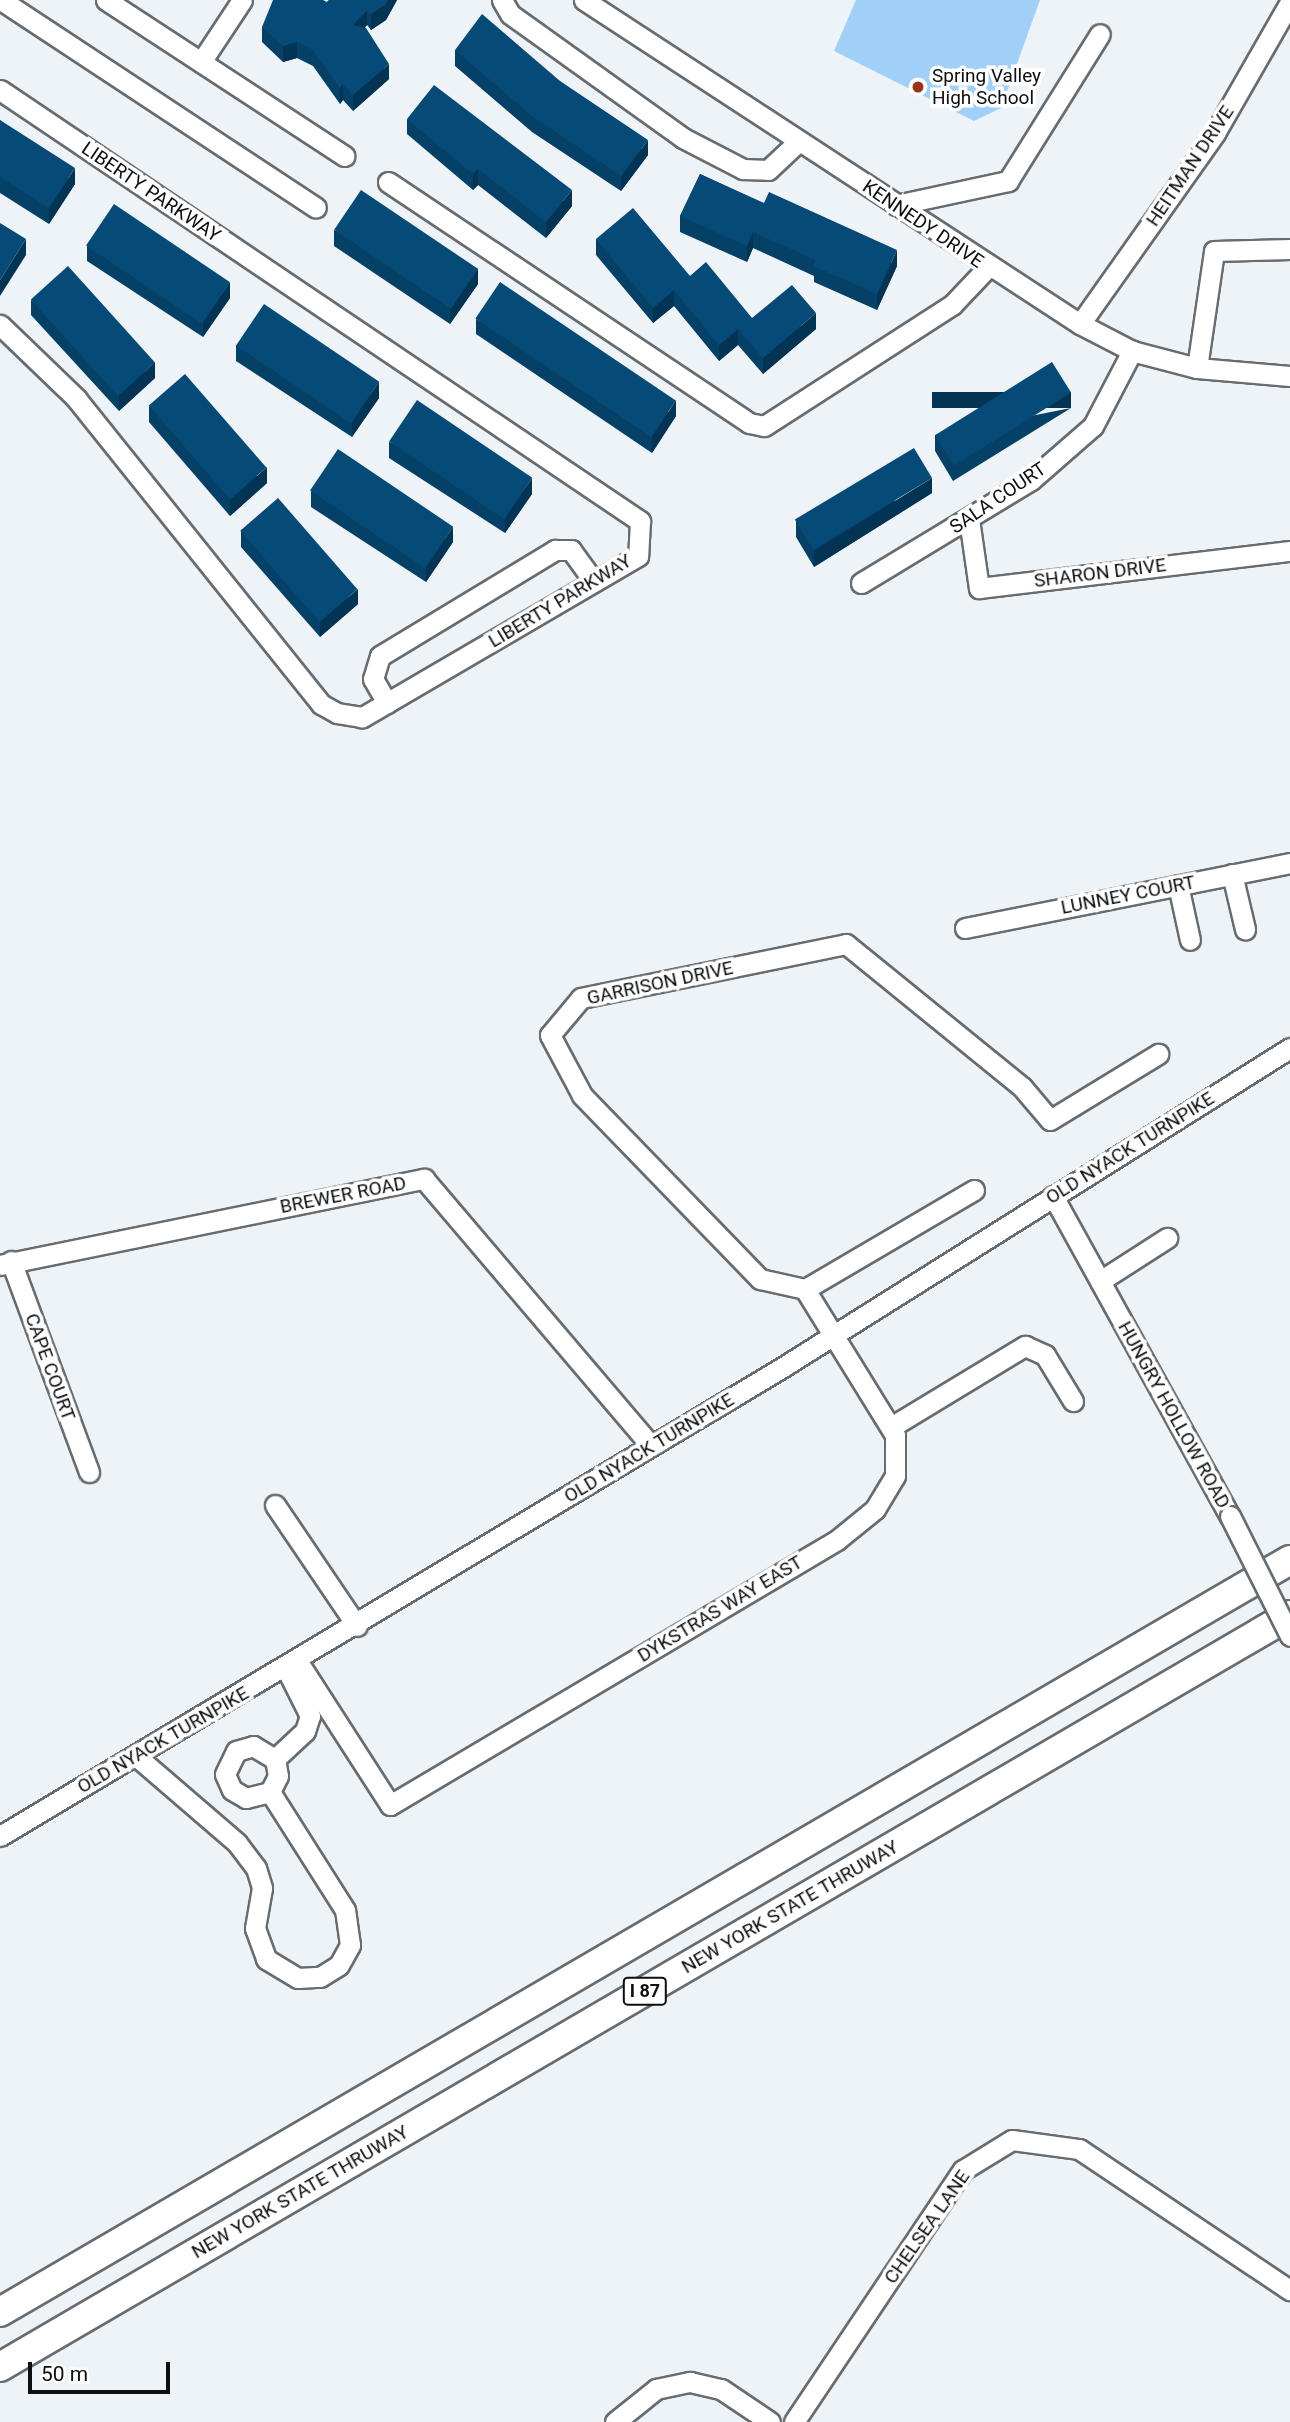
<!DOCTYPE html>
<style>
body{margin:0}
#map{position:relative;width:1290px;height:2422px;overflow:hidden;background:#eef3f8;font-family:Roboto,sans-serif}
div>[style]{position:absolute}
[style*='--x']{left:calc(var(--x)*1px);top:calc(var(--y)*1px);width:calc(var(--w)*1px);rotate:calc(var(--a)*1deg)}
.green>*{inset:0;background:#a0cff8}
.roads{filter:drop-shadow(2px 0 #676c70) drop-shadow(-2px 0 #676c70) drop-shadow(0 2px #676c70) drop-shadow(0 -2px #676c70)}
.minor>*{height:19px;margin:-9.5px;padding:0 9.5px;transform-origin:9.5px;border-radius:9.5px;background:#fff}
.highway>*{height:28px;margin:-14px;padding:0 14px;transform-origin:14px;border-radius:14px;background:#fff}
.bridges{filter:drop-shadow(2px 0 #676c70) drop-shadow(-2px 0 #676c70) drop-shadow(0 2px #676c70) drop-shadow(0 -2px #676c70)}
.minor-bridge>*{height:19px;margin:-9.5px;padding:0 9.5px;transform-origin:9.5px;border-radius:9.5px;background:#fff}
.wall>*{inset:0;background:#054067}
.shaded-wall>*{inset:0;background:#043454;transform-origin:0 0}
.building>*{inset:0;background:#064b78;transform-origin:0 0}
.dots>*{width:19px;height:19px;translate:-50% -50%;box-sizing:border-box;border:4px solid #fff;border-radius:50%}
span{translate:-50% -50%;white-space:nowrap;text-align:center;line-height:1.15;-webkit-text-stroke:7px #fff;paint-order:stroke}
.shield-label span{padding:2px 5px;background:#fff;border:2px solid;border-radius:5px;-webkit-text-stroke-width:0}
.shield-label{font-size:18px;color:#0c0e0f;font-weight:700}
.poi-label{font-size:19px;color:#0c0e0f}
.left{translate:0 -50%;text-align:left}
.street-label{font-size:19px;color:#0c0e0f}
.scale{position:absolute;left:28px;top:2362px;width:142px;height:32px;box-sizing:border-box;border:4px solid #0c0e0f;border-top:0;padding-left:9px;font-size:21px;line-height:24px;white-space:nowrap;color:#0c0e0f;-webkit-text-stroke:5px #fff;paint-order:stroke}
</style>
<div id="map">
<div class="green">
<i style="clip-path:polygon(856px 0,1040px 0,1001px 108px,974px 121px,834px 51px)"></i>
</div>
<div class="roads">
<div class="minor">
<i style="--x:1;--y:0;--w:377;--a:33.4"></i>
<i style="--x:106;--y:0;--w:285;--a:33.2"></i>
<i style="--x:502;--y:0;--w:16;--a:60"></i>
<i style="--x:510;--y:14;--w:213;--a:35.6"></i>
<i style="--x:683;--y:138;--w:68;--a:27.3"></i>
<i style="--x:743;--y:169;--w:25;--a:2"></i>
<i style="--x:768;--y:170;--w:42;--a:-43.1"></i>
<i style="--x:584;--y:0;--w:592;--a:33.15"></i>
<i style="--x:1080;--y:324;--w:59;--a:27.4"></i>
<i style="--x:1132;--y:351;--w:67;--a:14.7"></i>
<i style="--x:1197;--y:368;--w:93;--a:4.9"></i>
<i style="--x:201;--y:62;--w:74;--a:-56.5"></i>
<i style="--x:0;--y:90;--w:772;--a:33.96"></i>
<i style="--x:640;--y:521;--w:35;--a:93"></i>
<i style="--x:638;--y:556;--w:320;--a:149.7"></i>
<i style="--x:362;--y:717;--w:25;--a:-171"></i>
<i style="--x:337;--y:713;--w:18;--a:-151"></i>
<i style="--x:321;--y:704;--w:391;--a:-128.7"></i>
<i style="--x:77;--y:399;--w:107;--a:-136.1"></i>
<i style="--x:388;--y:182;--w:434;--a:33.7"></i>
<i style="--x:749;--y:423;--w:15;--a:11"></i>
<i style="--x:764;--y:426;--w:224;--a:-32.8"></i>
<i style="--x:952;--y:305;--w:51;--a:-46.6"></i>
<i style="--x:896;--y:205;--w:115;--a:-12.1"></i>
<i style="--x:1008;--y:181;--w:173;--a:-58"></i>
<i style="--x:1080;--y:324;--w:234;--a:-54.7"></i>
<i style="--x:1215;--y:133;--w:151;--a:-60.2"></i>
<i style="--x:1197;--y:368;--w:118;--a:-81.7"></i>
<i style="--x:1214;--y:251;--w:76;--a:-1.5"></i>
<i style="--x:969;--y:519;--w:70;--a:81.8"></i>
<i style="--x:979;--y:588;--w:313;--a:-6.8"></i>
<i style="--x:861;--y:583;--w:199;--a:-31.2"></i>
<i style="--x:1031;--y:480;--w:82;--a:-41.1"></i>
<i style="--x:1093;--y:426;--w:85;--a:-62.5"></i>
<i style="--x:387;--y:703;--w:28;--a:-120"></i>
<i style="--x:373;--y:679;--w:24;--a:-73"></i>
<i style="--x:380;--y:656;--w:205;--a:-31.2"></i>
<i style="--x:555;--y:550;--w:16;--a:0"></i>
<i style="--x:571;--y:550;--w:39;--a:54"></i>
<i style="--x:1232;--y:874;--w:57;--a:76.7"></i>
<i style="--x:1178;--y:885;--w:56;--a:77.7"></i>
<i style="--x:965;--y:928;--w:331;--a:-11.3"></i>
<i style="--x:974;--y:1190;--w:196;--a:149.6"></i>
<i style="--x:805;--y:1289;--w:46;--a:-167.5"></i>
<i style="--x:760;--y:1279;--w:256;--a:-134.1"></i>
<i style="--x:582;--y:1095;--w:68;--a:-118.1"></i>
<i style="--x:550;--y:1035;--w:48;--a:-50"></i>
<i style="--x:581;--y:998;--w:270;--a:-11.5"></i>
<i style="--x:846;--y:944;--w:227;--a:39.1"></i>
<i style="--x:1022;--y:1087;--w:43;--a:49.7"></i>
<i style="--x:1050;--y:1120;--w:127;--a:-31.4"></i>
<i style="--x:1053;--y:1196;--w:366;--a:61.1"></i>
<i style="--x:11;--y:1261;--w:225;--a:69.7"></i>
<i style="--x:0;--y:1265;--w:433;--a:-11.5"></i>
<i style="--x:424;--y:1179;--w:350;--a:49.6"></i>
<i style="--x:1100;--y:1281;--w:80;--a:-32.7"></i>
<i style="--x:891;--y:1427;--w:157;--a:-31.2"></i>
<i style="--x:1025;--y:1346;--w:22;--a:24"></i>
<i style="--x:1045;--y:1355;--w:54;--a:58.7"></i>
<i style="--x:275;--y:1505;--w:146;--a:55.9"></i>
<i style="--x:298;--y:1662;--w:170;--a:57.2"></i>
<i style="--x:390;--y:1805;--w:520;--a:-30.66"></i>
<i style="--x:837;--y:1540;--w:49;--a:-39.2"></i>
<i style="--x:875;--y:1509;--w:39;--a:-59"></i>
<i style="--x:895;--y:1476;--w:41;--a:-90"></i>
<i style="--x:895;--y:1435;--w:172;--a:-121.7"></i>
<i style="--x:136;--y:1756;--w:133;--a:40.7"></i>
<i style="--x:237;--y:1843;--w:31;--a:53"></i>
<i style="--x:256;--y:1868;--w:21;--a:73"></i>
<i style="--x:262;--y:1888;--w:41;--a:99.9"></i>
<i style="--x:255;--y:1928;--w:33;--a:70"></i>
<i style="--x:266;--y:1959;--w:37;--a:31"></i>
<i style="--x:298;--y:1978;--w:22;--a:-3"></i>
<i style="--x:320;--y:1977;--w:22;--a:-32"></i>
<i style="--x:339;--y:1965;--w:23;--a:-61"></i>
<i style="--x:350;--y:1945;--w:35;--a:-98"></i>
<i style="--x:345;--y:1910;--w:140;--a:-122.4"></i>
<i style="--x:270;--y:1792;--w:25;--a:166"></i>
<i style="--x:246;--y:1798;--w:16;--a:-150"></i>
<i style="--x:232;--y:1790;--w:17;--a:-114"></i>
<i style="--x:225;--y:1774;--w:25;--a:-64"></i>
<i style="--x:236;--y:1751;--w:18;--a:-16"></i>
<i style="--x:253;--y:1746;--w:26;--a:31"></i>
<i style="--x:275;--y:1759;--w:17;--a:80"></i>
<i style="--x:278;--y:1776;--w:18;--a:117"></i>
<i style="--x:275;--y:1759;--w:41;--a:-43"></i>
<i style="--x:305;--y:1731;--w:16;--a:-72"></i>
<i style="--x:310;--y:1716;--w:54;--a:-116.6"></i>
<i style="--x:0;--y:1836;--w:913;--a:-30.92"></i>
<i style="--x:783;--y:1367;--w:599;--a:-32.18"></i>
<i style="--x:615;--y:2422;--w:53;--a:-38.8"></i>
<i style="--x:656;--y:2389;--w:35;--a:-12"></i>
<i style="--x:690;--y:2382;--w:32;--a:13"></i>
<i style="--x:721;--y:2389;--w:59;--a:34"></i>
<i style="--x:794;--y:2422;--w:303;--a:-56.2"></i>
<i style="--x:963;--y:2170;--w:57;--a:-31.5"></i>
<i style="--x:1012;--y:2140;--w:68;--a:7.7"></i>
<i style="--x:1079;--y:2149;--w:254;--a:33.8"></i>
</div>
<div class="highway">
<i style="--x:0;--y:2312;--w:1493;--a:-30.24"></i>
<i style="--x:0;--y:2367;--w:1493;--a:-30.24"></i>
</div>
</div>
<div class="bridges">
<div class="minor-bridge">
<i style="--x:1230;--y:1516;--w:134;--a:63.4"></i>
</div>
</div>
<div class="wall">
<i style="clip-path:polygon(329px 0,397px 0,386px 20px,371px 30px,367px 25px,365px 27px,389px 79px,353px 111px,343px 100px,340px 104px,313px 66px,297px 58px,283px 62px,262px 42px,262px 27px,327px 2px)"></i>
<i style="clip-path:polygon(455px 50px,560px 81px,648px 155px,621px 191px,532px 132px,455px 66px)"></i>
<i style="clip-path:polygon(407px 119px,572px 206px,546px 238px,478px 185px,473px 190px,407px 134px)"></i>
<i style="clip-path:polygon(0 120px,75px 184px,49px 224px,0 193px)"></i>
<i style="clip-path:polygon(700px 174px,897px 266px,877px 310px,814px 282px,814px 276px,753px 248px,747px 262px,680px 232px,680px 216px)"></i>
<i style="clip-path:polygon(334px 230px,478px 284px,450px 324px,334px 246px)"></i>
<i style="clip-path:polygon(596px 239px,690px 276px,752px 318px,816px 329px,763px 374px,738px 345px,719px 361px,674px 306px,653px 323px,596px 255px)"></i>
<i style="clip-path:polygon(87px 246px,230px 298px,203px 337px,87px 261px)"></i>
<i style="clip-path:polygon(31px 300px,155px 378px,119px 411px,31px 315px)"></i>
<i style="clip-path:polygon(476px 319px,676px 416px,652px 453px,476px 334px)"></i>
<i style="clip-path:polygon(236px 345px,379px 398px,352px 437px,236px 361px)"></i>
<i style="clip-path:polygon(149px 406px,267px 483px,230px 516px,149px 422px)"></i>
<i style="clip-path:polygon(1071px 408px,953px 481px,935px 451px,935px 435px)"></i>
<i style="clip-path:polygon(389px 442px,532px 494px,505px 533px,389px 458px)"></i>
<i style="clip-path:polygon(311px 491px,453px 542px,426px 582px,311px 507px)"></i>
<i style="clip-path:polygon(932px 493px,814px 567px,796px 537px,796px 521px)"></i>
<i style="clip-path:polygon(241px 531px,358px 604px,320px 637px,241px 547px)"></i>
</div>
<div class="shaded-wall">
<i style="clip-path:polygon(388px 0,397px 0,386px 20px,371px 30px,371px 14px)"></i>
<i style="clip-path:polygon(367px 10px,367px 25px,353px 40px,353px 25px)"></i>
<i style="clip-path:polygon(297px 42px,297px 58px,283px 62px,283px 46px)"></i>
<i style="clip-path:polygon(389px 64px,389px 79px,353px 111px,353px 95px)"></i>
<i style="clip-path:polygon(343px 84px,343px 100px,340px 104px,340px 88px)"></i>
<i style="clip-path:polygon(648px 140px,648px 155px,621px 191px,621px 176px)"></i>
<i style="clip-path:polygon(75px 168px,75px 184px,49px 224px,49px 208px)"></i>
<i style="clip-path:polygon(478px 169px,478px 185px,473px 190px,473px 174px)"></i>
<i style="clip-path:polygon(572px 190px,572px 206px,546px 238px,546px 222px)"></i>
<i style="clip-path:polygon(753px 232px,753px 248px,747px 262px,747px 246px)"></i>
<i style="clip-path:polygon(26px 239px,26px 255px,0 296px,0 280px)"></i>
<i style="clip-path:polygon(897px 250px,897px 266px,877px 310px,877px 294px)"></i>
<i style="clip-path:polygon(478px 268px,478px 284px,450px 324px,450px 309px)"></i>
<i style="clip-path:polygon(230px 282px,230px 298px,203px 337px,203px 321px)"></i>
<i style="clip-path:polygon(674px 290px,674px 306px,653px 323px,653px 308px)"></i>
<i style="clip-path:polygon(816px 313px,816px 329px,763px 374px,763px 358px)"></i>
<i style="clip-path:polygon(738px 329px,738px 345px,719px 361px,719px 345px)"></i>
<i style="clip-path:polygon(155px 362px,155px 378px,119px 411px,119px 396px)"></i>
<i style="clip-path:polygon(379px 382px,379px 398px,352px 437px,352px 421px)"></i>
<i style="left:1071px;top:392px;width:16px;height:139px;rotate:90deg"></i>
<i style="clip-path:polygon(676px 400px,676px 416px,652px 453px,652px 437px)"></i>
<i style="clip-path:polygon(267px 467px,267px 483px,230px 516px,230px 500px)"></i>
<i style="clip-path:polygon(532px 478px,532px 494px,505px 533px,505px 517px)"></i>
<i style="clip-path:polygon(932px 478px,932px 493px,814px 567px,814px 551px)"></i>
<i style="clip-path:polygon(453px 527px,453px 542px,426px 582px,426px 566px)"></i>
<i style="clip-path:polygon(358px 589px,358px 604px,320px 637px,320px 621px)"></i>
</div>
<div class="building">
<i style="clip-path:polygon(273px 0,323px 0,327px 2px,329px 0,388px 0,386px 4px,371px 14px,367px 10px,353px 25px,366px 28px,389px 64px,353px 95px,343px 84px,340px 88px,313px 50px,297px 42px,283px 46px,262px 27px)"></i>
<i style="clip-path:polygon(482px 14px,560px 81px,648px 140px,621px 176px,532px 116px,455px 50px)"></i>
<i style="clip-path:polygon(434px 85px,572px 190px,546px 222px,478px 169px,473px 174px,407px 119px)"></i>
<i style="clip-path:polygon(0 120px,75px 168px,49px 208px,0 177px)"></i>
<i style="clip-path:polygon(700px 174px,764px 203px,769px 192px,897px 250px,877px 294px,814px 266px,815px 260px,753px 232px,747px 246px,680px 216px)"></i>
<i style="left:361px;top:190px;width:141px;height:48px;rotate:34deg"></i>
<i style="left:114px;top:204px;width:140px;height:50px;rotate:34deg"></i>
<i style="clip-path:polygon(633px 208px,690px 276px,706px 262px,752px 318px,792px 285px,816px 313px,763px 358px,738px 329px,719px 345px,674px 290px,653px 308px,596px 239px)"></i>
<i style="clip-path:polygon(0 223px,26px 239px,0 280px)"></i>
<i style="left:68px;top:266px;width:130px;height:50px;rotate:48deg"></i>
<i style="left:500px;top:282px;width:212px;height:44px;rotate:34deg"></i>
<i style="left:264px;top:304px;width:139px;height:50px;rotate:34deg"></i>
<i style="left:1052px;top:362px;width:36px;height:138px;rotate:58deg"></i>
<i style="left:185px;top:374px;width:124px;height:48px;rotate:49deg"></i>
<i style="left:417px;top:400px;width:139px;height:50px;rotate:34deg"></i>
<i style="left:914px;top:448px;width:35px;height:139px;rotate:59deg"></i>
<i style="left:338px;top:449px;width:139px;height:50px;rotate:34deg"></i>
<i style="left:278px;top:498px;width:121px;height:50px;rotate:49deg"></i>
</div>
<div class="dots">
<i style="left:918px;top:87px;background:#9b3417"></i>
</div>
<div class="shield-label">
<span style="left:645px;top:1991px">I 87</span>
</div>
<div class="poi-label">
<span class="left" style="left:932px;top:87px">Spring Valley<br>High School</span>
</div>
<div class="street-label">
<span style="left:1190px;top:166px;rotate:-56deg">HEITMAN DRIVE</span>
<span style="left:151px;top:192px;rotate:34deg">LIBERTY PARKWAY</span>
<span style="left:923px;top:224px;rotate:34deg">KENNEDY DRIVE</span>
<span style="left:998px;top:498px;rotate:-34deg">SALA COURT</span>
<span style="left:1100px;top:573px;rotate:-7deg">SHARON DRIVE</span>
<span style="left:560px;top:601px;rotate:-31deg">LIBERTY PARKWAY</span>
<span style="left:1128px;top:895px;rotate:-11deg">LUNNEY COURT</span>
<span style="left:660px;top:983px;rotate:-12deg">GARRISON DRIVE</span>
<span style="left:1130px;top:1148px;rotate:-32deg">OLD NYACK TURNPIKE</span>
<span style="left:343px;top:1195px;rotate:-11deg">BREWER ROAD</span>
<span style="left:50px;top:1367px;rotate:70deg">CAPE COURT</span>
<span style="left:1174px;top:1415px;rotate:61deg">HUNGRY HOLLOW ROAD</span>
<span style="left:649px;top:1448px;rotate:-31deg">OLD NYACK TURNPIKE</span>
<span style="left:720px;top:1609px;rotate:-31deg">DYKSTRAS WAY EAST</span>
<span style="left:163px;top:1740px;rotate:-30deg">OLD NYACK TURNPIKE</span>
<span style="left:790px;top:1907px;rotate:-30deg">NEW YORK STATE THRUWAY</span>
<span style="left:300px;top:2192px;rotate:-30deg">NEW YORK STATE THRUWAY</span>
<span style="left:927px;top:2227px;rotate:-55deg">CHELSEA LANE</span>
</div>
<div class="scale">50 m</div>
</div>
